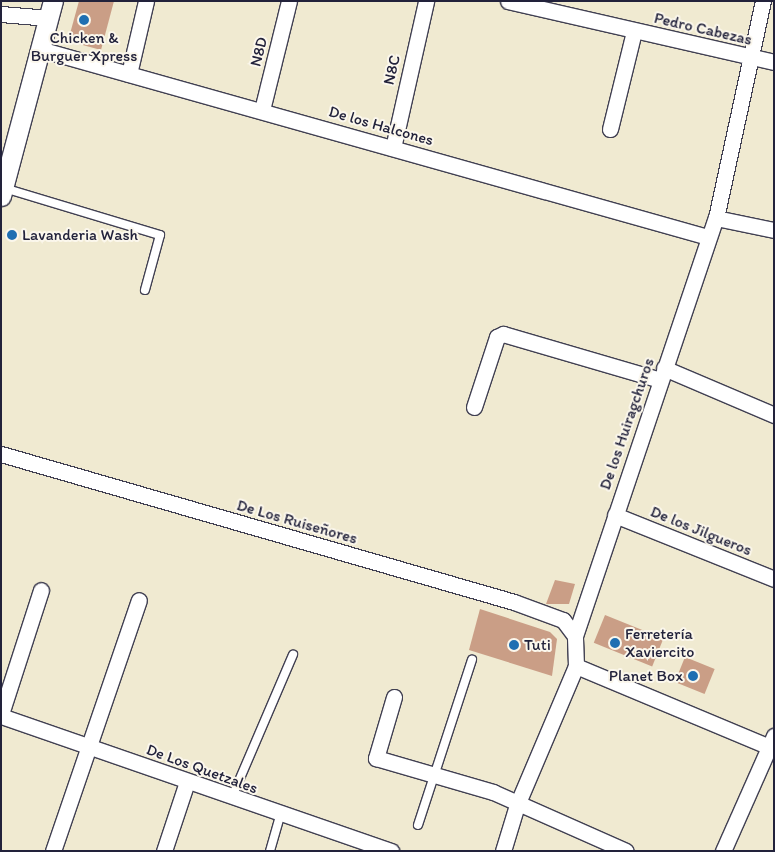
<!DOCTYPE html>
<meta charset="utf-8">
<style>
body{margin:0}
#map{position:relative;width:775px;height:852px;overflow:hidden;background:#f0ead1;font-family:Itim,sans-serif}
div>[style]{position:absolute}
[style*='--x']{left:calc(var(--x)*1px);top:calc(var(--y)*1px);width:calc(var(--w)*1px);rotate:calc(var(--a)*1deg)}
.building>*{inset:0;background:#ca9e86;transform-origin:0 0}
.roads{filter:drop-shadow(1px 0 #414052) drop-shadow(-1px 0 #414052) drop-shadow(0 1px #414052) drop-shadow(0 -1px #414052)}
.service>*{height:8px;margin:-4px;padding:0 4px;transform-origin:4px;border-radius:4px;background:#fff}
.minor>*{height:15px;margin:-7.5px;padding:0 7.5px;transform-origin:7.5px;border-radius:7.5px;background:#fff}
.tertiary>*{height:19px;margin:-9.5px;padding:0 9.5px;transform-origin:9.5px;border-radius:9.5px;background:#fff}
.dots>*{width:14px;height:14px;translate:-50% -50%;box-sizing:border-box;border:2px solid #fbf7ec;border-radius:50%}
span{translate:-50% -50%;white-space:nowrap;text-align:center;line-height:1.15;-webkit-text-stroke:4px #fbf7ec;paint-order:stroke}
.street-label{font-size:16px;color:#22223b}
.poi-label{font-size:16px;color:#22223b}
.left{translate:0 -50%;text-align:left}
.right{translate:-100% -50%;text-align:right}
.frame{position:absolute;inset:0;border:2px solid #22223b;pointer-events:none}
</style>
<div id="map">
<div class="building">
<i style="clip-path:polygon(79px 1px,114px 1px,101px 50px,68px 41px)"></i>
<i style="clip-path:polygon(555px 580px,575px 584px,569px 604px,546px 604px)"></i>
<i style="clip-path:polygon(480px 609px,550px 632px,557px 639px,552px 676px,469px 650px)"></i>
<i style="left:605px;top:615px;width:63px;height:30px;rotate:22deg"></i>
<i style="left:685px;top:657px;width:32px;height:27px;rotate:22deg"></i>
</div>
<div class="roads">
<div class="service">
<i style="--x:4;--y:188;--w:163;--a:16.8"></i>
<i style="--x:160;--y:235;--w:57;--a:105.3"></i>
<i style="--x:232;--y:797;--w:155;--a:-66.8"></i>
<i style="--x:418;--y:825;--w:174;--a:-71.9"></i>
<i style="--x:270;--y:851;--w:37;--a:-74"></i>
</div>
<div class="minor">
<i style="--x:508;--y:1;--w:273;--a:12.9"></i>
<i style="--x:1;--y:14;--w:48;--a:4.8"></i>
<i style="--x:43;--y:50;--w:691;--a:15.71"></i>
<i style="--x:129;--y:74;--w:75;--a:-76.9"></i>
<i style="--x:262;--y:110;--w:112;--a:-76.1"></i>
<i style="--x:610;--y:129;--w:101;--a:-76.2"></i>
<i style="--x:393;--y:148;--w:151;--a:-77.3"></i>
<i style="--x:716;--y:218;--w:59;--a:11.7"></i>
<i style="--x:664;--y:368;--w:120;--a:23.1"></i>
<i style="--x:474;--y:407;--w:74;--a:-71.8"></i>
<i style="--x:497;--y:337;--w:7;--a:-27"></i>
<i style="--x:503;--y:334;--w:164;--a:16.3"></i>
<i style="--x:1;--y:454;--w:534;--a:16.09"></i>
<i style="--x:514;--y:602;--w:52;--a:20.2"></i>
<i style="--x:563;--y:620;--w:20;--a:53"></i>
<i style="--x:615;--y:515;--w:171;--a:21.9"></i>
<i style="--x:576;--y:666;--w:215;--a:22.7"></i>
<i style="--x:394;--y:697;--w:64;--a:106.4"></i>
<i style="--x:376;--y:758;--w:122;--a:16.2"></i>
<i style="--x:493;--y:792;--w:145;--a:23.9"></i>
<i style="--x:1;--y:714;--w:130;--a:-72.1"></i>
<i style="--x:1;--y:716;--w:413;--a:19.1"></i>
<i style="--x:53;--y:851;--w:265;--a:-71.1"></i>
<i style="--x:164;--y:851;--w:73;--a:-71.6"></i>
<i style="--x:503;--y:851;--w:48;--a:-73.1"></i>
<i style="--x:517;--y:805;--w:151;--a:-67"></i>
<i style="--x:576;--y:666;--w:30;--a:-92"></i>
<i style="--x:575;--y:636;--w:441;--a:-71.4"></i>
<i style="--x:716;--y:218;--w:222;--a:-77.8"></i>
<i style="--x:723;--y:851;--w:126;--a:-66.1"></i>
</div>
<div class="tertiary">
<i style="--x:1;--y:196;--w:202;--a:-75.1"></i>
</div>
</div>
<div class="dots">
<i style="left:84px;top:20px;background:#1f6fb2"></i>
<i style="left:12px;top:235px;background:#1f6fb2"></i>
<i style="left:615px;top:643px;background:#1f6fb2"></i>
<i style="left:514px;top:645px;background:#1f6fb2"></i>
<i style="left:693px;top:676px;background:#1f6fb2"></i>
</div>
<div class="street-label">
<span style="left:703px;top:29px;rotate:13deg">Pedro Cabezas</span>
<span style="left:259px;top:52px;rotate:-76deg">N8D</span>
<span style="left:392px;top:70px;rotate:-77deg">N8C</span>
<span style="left:381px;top:126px;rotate:16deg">De los Halcones</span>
<span style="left:627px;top:424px;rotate:-71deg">De los Huiragchuros</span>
<span style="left:297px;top:522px;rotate:16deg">De Los Ruiseñores</span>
<span style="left:701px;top:531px;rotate:22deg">De los Jilgueros</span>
<span style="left:202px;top:769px;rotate:20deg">De Los Quetzales</span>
</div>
<div class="poi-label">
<span style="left:84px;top:47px">Chicken &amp;<br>Burguer Xpress</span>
<span class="left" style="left:22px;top:235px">Lavanderia Wash</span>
<span class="left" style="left:625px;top:643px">Ferretería<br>Xaviercito</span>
<span class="left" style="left:524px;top:645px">Tuti</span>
<span class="right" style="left:683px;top:676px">Planet Box</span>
</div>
<div class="frame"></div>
</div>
